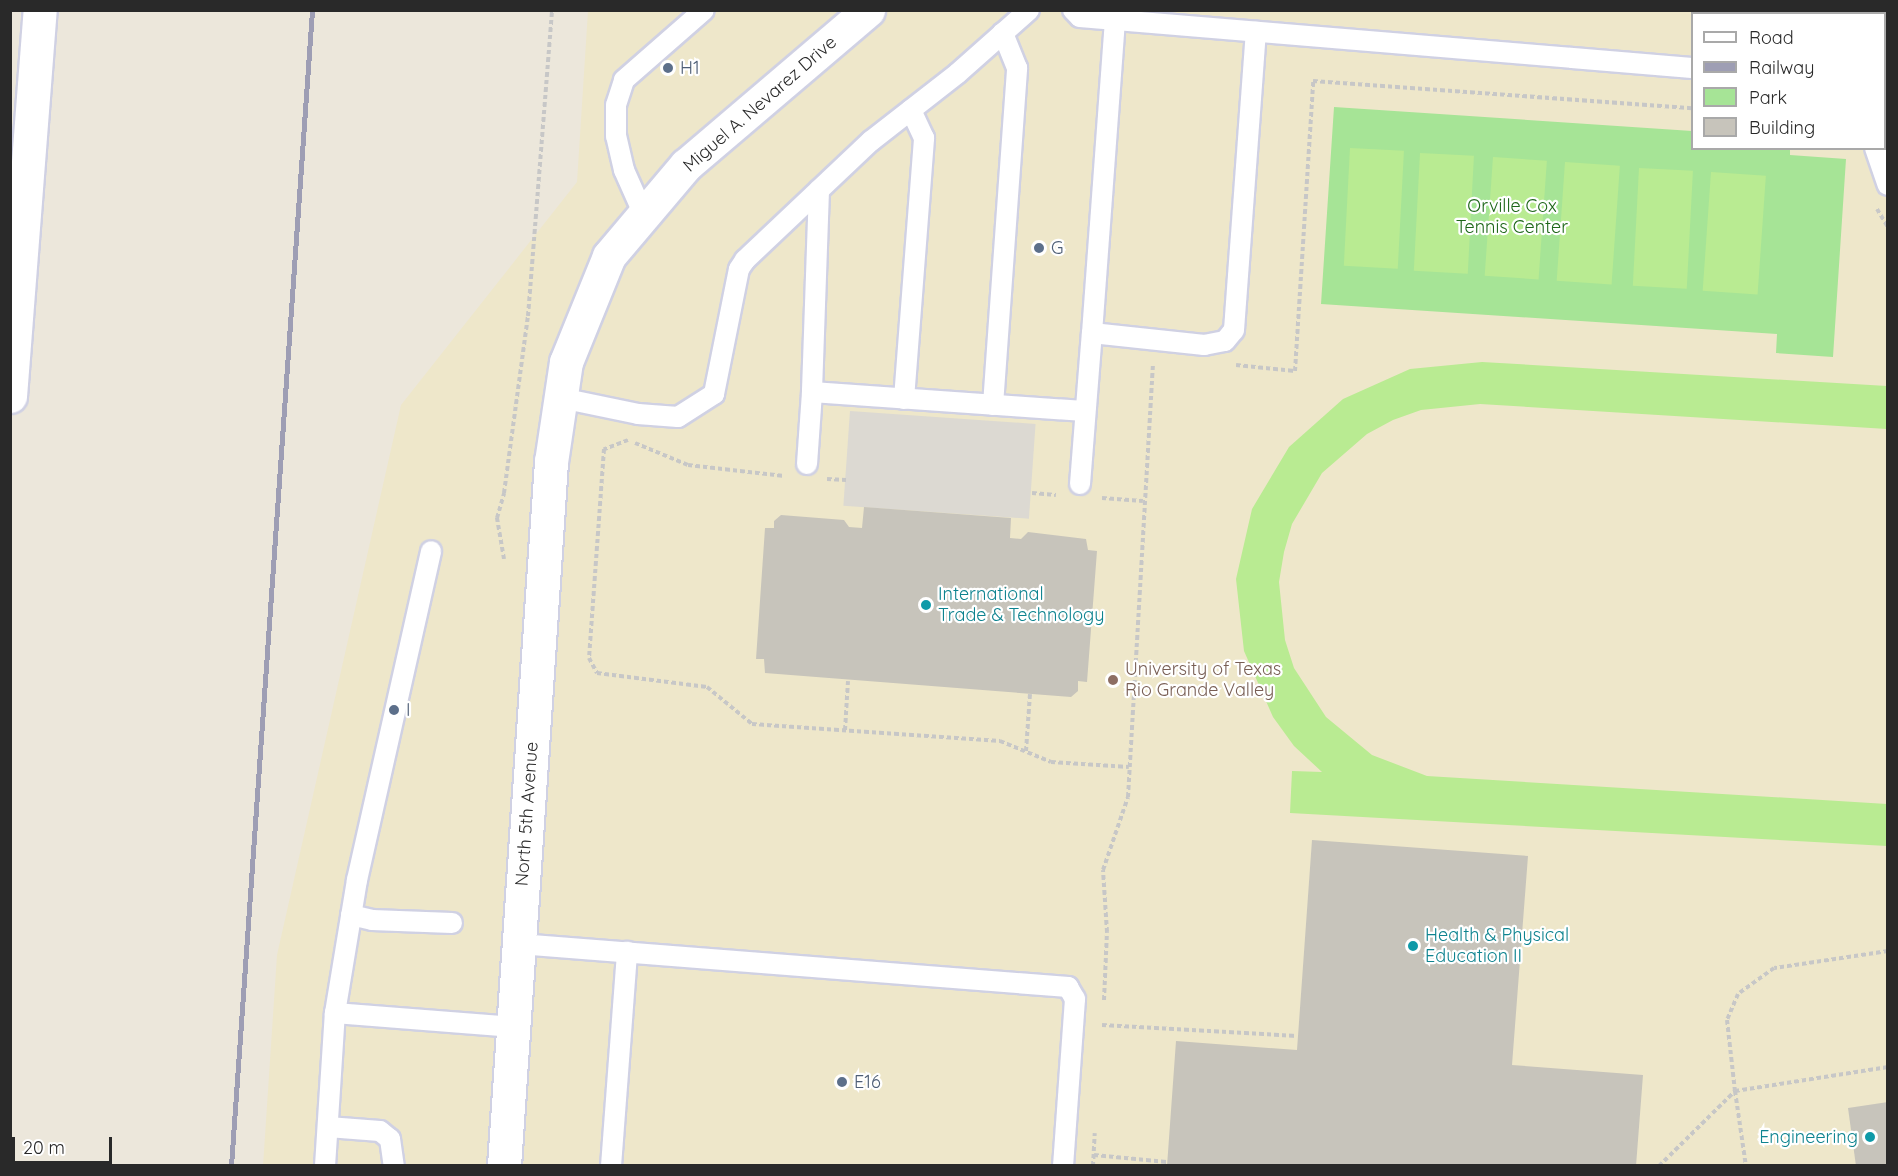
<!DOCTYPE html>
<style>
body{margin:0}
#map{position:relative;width:1898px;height:1176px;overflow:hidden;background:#ece7db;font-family:Quicksand,sans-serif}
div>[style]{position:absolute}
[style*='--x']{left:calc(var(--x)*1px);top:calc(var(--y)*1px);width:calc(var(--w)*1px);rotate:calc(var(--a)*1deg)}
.education>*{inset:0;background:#eee7ca}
.green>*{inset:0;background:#a6e496}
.pitch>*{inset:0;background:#b9eb92;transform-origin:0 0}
.plaza>*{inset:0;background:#dcd9d2;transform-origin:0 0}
.building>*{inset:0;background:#c7c4bb}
.path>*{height:4px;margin-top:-2px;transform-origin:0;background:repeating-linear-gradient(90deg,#c7c7c7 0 4.5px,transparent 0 7.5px)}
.roads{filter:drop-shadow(2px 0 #d0d1e3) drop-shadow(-2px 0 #d0d1e3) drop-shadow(0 2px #d0d1e3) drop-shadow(0 -2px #d0d1e3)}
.service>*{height:20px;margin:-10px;padding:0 10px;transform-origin:10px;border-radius:10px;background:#fff}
.minor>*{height:33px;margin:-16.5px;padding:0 16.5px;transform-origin:16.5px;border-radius:16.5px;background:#fff}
.tertiary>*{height:33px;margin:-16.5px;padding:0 16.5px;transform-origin:16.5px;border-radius:16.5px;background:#fff}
.rail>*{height:4.5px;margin:-2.25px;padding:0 2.25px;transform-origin:2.25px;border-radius:2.25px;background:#9e9eb4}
.dots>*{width:16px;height:16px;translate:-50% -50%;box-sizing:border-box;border:3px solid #fff;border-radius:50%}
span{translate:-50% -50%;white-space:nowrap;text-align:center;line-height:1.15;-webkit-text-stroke:4.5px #fff;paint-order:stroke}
.service-label{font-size:18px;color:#4e5e75}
.left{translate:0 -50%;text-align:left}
.street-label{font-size:18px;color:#292929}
.park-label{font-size:18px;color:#1e6719}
.culture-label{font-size:18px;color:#0d838f}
.right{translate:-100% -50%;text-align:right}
.education-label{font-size:18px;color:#785e54}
.frame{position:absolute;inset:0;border:12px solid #292929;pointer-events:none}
.legend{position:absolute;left:1691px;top:12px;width:195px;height:138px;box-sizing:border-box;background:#fff;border:2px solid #a9a9a9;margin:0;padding:8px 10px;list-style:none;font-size:18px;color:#292929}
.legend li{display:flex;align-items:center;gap:12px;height:30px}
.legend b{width:30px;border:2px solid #a9a9a9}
.scale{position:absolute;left:12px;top:1137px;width:100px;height:27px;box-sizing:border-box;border:3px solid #292929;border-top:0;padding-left:8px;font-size:18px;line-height:21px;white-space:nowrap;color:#292929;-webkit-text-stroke:4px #fff;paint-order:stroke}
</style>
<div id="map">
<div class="education">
<i style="clip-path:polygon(evenodd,588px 11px,1887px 11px,1887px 1165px,263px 1166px,277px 955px,401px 405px,577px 182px,588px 11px,1692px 14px,1884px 14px,1884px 148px,1692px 148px,1692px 14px)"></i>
</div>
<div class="green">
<i style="clip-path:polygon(1334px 107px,1692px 131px,1692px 148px,1790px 149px,1790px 155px,1846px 159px,1833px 357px,1776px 353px,1777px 334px,1321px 304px)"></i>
</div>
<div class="pitch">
<i style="left:1350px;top:148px;width:54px;height:118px;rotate:3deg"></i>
<i style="left:1420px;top:153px;width:54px;height:118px;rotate:3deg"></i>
<i style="left:1493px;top:157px;width:54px;height:119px;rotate:4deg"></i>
<i style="left:1565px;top:162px;width:55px;height:119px;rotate:4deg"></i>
<i style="left:1639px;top:168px;width:54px;height:118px;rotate:3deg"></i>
<i style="left:1711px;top:172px;width:55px;height:119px;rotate:4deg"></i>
<i style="clip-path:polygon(1482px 362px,1887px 386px,1887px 429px,1480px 404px,1421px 410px,1393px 420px,1367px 434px,1322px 473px,1292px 524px,1284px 552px,1279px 582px,1285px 640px,1294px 668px,1326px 717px,1372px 755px,1427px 776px,1887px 804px,1887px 846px,1290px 813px,1292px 771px,1322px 772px,1294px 746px,1273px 717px,1244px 651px,1236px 579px,1252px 509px,1289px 447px,1343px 399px,1410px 369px)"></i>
</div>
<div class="plaza">
<i style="left:850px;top:411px;width:186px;height:95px;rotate:4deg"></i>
</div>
<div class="building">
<i style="clip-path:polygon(864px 507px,1011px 518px,1010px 538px,1021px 539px,1028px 532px,1086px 539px,1088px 550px,1097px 551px,1087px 682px,1078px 681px,1078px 691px,1071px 697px,765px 673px,764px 659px,756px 659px,765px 528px,774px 528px,774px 521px,781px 515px,844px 520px,849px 527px,862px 528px)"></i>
<i style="clip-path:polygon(1312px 840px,1528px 856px,1512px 1065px,1643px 1075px,1636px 1166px,1167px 1166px,1176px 1041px,1297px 1050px)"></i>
<i style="clip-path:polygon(1888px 1102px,1888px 1166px,1856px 1166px,1848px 1108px)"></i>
</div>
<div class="path">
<i style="--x:1877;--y:209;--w:21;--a:59"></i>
<i style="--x:1236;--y:365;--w:59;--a:5.8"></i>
<i style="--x:1295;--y:371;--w:291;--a:-86.4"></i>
<i style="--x:1313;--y:81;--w:380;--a:4.1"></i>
<i style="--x:628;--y:440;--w:26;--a:159"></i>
<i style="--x:604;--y:449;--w:210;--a:94.1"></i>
<i style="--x:589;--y:658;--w:17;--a:62"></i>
<i style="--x:597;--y:673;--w:111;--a:7.3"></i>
<i style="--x:707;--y:687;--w:58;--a:39.4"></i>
<i style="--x:752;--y:724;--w:249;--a:3.9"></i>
<i style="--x:1000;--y:741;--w:55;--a:22.4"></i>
<i style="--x:1051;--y:762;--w:78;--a:3.7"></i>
<i style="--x:635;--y:443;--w:57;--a:22.5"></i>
<i style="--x:688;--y:465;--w:97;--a:6.5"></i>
<i style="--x:827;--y:479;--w:19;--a:3"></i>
<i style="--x:1032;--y:493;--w:24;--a:5"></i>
<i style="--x:1102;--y:498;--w:41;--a:4.2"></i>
<i style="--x:504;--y:559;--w:42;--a:-99.7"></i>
<i style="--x:497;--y:518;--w:26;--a:-74"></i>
<i style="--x:504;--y:493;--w:179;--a:-82.3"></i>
<i style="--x:528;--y:316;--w:307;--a:-85.5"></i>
<i style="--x:845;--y:730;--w:49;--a:-86.5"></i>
<i style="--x:1026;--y:751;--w:57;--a:-86"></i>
<i style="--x:1888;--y:951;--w:115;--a:171.5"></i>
<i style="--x:1774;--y:968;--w:44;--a:144.2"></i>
<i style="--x:1738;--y:994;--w:28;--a:113"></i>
<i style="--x:1727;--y:1020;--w:71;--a:83.6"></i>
<i style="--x:1735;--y:1091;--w:155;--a:-8.9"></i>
<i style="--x:1104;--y:1000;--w:68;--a:-87.5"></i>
<i style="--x:1107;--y:932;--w:62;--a:-93.7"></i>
<i style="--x:1103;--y:870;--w:77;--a:-71.1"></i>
<i style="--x:1128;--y:797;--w:433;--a:-86.7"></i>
<i style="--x:1102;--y:1025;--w:195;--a:3.2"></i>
<i style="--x:1094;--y:1155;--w:73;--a:5.5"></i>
<i style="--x:1093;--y:1166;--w:33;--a:-87"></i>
<i style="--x:1659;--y:1166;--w:107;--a:-44.6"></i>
<i style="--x:1735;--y:1091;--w:76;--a:81.7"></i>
</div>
<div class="roads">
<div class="service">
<i style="--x:1073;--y:10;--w:10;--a:45"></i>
<i style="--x:1080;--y:17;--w:614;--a:4.76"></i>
<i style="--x:1878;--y:14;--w:4;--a:-90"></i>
<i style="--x:1115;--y:20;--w:314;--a:94.2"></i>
<i style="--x:1092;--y:333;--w:113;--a:6.1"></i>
<i style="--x:1204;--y:345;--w:21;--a:-11"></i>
<i style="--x:1225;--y:341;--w:14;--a:-51"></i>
<i style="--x:1234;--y:330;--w:299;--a:-85.8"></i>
<i style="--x:1875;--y:148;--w:39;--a:71"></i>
<i style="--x:819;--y:190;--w:202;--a:92"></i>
<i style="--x:812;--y:392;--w:273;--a:4"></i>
<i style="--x:644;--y:215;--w:49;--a:-114"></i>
<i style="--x:624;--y:170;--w:35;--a:-103"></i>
<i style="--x:616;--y:136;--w:31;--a:-90"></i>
<i style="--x:616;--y:105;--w:26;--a:-72"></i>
<i style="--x:624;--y:80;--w:106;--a:-41.2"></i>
<i style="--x:561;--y:398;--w:79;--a:11.7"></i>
<i style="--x:638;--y:414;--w:40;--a:4.3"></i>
<i style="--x:678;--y:417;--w:43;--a:-32.6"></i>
<i style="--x:714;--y:394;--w:127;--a:-78.7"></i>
<i style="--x:739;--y:269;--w:11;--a:-56"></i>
<i style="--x:745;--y:260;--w:173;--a:-43.4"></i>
<i style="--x:871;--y:141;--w:110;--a:-38"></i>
<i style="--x:958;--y:73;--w:95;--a:-41.6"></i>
<i style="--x:904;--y:399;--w:262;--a:-85.6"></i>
<i style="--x:924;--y:138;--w:31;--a:-115"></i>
<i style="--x:993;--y:405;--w:338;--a:-85.9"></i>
<i style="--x:1017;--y:68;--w:38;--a:-112"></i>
<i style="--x:807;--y:464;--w:72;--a:-86"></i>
<i style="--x:1080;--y:484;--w:151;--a:-85.5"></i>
<i style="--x:351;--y:915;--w:22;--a:13"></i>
<i style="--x:372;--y:920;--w:80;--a:2.1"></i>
<i style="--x:519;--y:944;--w:551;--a:4.48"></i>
<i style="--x:1068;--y:987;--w:14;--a:60"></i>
<i style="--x:1075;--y:999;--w:167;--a:94.1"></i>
<i style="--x:335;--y:1013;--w:135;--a:-80.6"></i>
<i style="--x:357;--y:880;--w:337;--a:-77.3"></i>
<i style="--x:328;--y:1127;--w:52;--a:4.4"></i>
<i style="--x:380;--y:1131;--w:13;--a:39"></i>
<i style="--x:390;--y:1139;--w:27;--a:82"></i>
<i style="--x:325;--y:1166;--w:153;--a:-86.3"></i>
<i style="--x:335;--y:1013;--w:179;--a:4.5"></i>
<i style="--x:611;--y:1166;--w:215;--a:-85.7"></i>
</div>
<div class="minor">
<i style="--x:10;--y:396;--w:387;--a:-85.6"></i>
</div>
<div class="tertiary">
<i style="--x:504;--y:1166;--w:706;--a:-86.18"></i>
<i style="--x:551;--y:462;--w:101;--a:-81.5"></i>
<i style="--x:566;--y:362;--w:114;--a:-67.9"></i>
<i style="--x:609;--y:256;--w:119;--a:-49.8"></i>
<i style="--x:686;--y:165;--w:239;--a:-40.4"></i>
</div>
</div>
<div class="rail">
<i style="--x:231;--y:1166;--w:1159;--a:-85.99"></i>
</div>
<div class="dots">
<i style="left:668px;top:68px;background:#5c6f8a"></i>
<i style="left:1039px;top:248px;background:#5c6f8a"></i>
<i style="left:926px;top:605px;background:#0f9aa8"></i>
<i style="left:1113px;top:680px;background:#8d6e63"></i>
<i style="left:394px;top:710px;background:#5c6f8a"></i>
<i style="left:1413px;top:946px;background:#0f9aa8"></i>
<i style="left:842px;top:1082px;background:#5c6f8a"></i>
<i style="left:1870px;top:1137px;background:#0f9aa8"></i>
</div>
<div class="service-label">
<span class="left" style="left:680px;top:68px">H1</span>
<span class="left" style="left:1051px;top:248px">G</span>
<span class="left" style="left:406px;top:710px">I</span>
<span class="left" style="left:854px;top:1082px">E16</span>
</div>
<div class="street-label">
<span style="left:760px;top:104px;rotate:-41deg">Miguel A. Nevarez Drive</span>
<span style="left:527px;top:814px;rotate:-86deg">North 5th Avenue</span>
</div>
<div class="park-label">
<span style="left:1512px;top:217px">Orville Cox<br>Tennis Center</span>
</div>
<div class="culture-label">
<span class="left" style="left:938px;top:605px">International<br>Trade &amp; Technology</span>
<span class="left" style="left:1425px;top:946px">Health &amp; Physical<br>Education II</span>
<span class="right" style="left:1858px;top:1137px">Engineering</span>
</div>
<div class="education-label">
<span class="left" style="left:1125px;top:680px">University of Texas<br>Rio Grande Valley</span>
</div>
<div class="frame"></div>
<ul class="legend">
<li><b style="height:8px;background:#fff"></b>Road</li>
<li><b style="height:8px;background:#9e9eb4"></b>Railway</li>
<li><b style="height:16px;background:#a6e496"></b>Park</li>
<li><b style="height:16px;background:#c7c4bb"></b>Building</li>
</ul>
<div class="scale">20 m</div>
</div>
